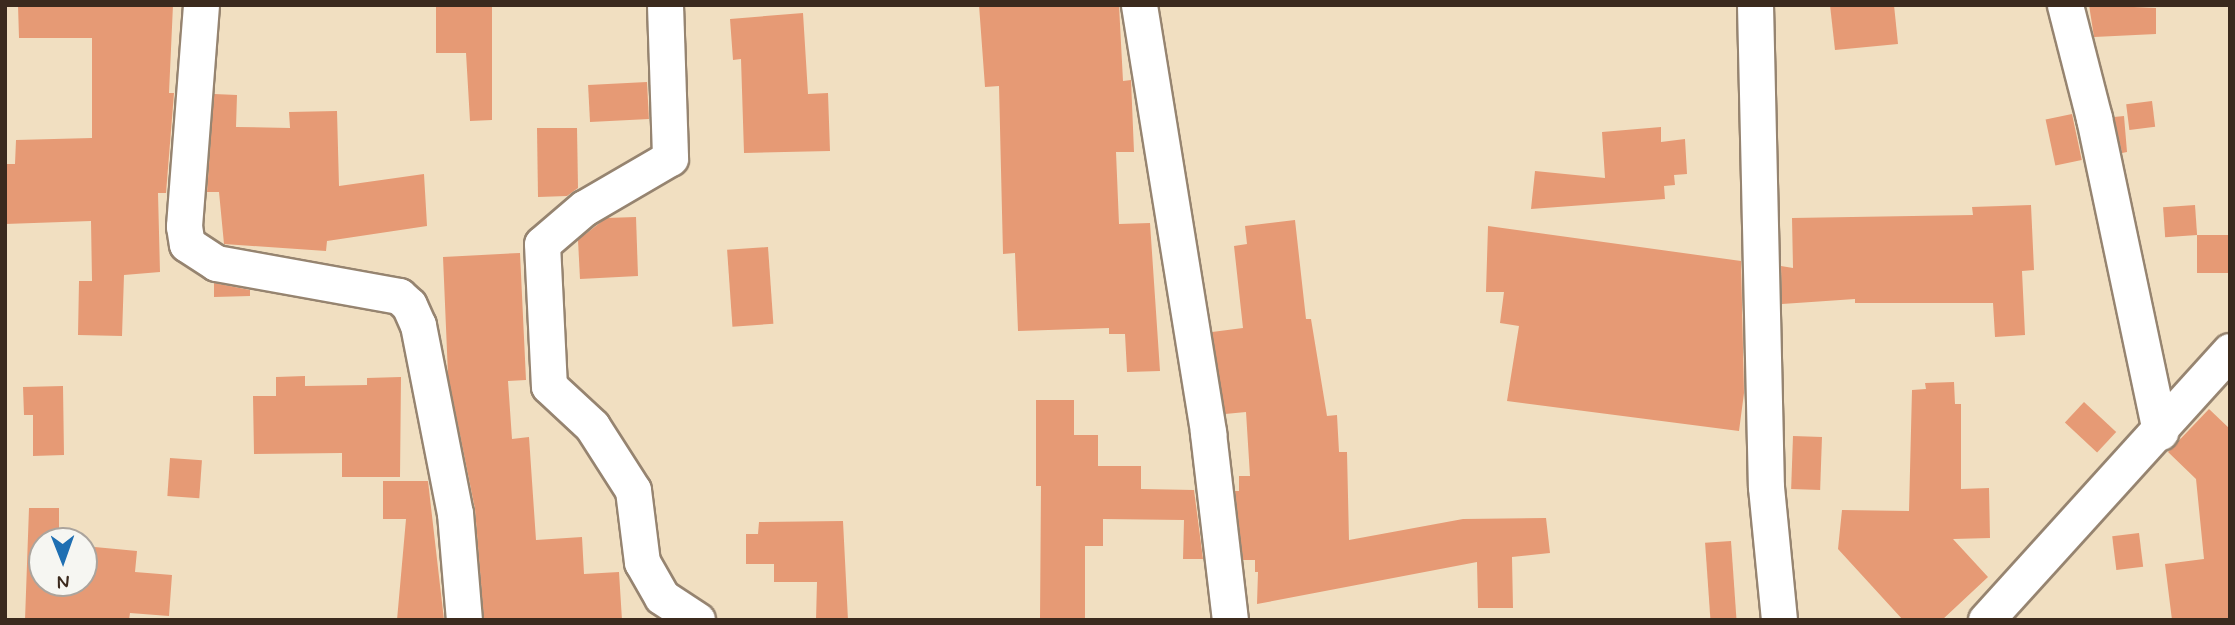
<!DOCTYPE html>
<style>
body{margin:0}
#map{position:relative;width:2235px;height:625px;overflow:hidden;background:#f1dfc1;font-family:Mynerve,sans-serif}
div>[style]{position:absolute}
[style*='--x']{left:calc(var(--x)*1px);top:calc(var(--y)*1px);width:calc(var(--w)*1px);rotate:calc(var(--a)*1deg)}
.building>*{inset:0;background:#e69a75;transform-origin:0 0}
.roads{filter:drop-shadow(2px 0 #968470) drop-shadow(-2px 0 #968470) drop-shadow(0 2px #968470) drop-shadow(0 -2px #968470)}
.minor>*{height:35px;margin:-17.5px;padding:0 17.5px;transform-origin:17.5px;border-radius:17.5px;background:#fff}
span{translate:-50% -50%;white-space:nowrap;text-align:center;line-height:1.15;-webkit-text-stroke:5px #f6f6f2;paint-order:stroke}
.frame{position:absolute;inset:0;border:7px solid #3b2a1e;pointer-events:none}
.north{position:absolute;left:28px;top:527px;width:70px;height:70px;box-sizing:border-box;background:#f6f6f2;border:2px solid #aba49d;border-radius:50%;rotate:179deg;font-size:19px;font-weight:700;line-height:28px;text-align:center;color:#3b2a1e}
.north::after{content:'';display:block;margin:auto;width:24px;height:32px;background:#1f6fb2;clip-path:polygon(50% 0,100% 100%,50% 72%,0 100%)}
</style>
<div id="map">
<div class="building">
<i style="clip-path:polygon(18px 5px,173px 5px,169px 93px,174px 93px,166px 193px,158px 193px,160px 272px,124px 275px,122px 336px,78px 335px,79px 281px,92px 281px,91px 221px,5px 224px,5px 164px,15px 164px,16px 140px,92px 138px,92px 38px,19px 38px)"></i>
<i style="clip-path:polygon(436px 5px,492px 5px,492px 120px,470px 121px,466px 53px,436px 53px)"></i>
<i style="clip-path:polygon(979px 5px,1119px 5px,1123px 81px,1131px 80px,1134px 152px,1116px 152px,1119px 224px,1150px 223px,1160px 371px,1127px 372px,1125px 334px,1109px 334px,1109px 328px,1018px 331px,1015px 253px,1003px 254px,999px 86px,985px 87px)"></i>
<i style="clip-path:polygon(1830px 5px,1894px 5px,1898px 44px,1835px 50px)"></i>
<i style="clip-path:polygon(2089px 5px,2156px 8px,2156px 34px,2094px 37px)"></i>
<i style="clip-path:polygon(803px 13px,808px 94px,828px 93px,830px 151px,744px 153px,741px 59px,733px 60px,730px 19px)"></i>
<i style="left:647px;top:82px;width:37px;height:59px;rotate:87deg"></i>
<i style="clip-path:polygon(214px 94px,237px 95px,236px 127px,290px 128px,289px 112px,337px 111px,339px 186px,424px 174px,427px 226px,327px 241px,326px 251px,224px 244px,219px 192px,207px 192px)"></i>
<i style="left:2152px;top:101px;width:26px;height:26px;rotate:83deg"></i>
<i style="left:2072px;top:114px;width:47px;height:27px;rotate:78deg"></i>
<i style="clip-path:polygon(2124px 116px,2127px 152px,2122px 153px,2114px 117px)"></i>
<i style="clip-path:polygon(1661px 127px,1661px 142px,1685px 139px,1687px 174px,1674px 175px,1675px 185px,1664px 186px,1665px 199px,1531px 209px,1535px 171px,1605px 178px,1602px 132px)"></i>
<i style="clip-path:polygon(537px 128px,577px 128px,578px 188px,567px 196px,538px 197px)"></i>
<i style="clip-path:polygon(2031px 205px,2034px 270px,2022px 271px,2025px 335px,1995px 337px,1993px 303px,1855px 303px,1855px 299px,1782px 304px,1781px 266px,1793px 268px,1792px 218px,1973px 215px,1972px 207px)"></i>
<i style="left:2195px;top:205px;width:30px;height:32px;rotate:86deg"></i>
<i style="clip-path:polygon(636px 217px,638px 276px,580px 279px,578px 240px,606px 218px)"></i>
<i style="clip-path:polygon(1295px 220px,1306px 319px,1311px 319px,1327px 416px,1337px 415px,1339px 452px,1347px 452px,1349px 540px,1463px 519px,1546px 518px,1550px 553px,1512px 557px,1513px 608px,1478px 608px,1477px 562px,1257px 604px,1258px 572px,1255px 572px,1255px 560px,1243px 560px,1235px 491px,1239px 491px,1239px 476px,1250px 476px,1246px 412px,1225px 414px,1212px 332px,1243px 328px,1234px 246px,1247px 244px,1245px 226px)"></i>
<i style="clip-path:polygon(1488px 226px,1741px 261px,1744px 393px,1739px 431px,1507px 401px,1519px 326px,1500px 323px,1504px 292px,1486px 292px)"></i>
<i style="left:2230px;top:235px;width:38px;height:33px;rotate:90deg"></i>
<i style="left:768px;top:247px;width:77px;height:41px;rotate:86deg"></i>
<i style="clip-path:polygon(520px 253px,526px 380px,508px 381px,512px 439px,529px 437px,536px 540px,582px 537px,584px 574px,619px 572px,622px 620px,484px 620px,475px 509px,448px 375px,443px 257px)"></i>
<i style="clip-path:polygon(214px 283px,250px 290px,250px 296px,214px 297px)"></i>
<i style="clip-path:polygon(305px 376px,305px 386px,367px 385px,367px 378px,401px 377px,400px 477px,342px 477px,342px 453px,254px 454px,253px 396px,276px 396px,276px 377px)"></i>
<i style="clip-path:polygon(1954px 382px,1955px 404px,1961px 404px,1961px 489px,1989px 488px,1990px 538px,1953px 539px,1988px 577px,1942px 620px,1903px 620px,1838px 549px,1842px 510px,1909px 511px,1912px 390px,1926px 389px,1925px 383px)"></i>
<i style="clip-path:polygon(63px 386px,64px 455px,33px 456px,33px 415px,24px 415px,23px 387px)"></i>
<i style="clip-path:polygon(1036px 400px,1074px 400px,1074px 435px,1098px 435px,1098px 466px,1141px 466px,1141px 489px,1194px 490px,1203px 559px,1183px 559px,1184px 520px,1103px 519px,1103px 546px,1085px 546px,1085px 620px,1040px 620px,1041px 486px,1036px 486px)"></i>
<i style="left:2084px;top:402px;width:44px;height:28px;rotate:43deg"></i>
<i style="clip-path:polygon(2209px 409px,2230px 429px,2230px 620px,2172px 620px,2165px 564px,2204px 559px,2196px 479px,2168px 452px)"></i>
<i style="left:1793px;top:436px;width:29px;height:53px;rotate:2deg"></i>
<i style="left:170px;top:458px;width:32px;height:38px;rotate:4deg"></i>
<i style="clip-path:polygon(383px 481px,428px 481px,444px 620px,397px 620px,406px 519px,383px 519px)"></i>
<i style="clip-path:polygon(29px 508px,59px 508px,59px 541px,42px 541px,42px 583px,84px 583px,84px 546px,137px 551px,135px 572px,172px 575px,169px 616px,130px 613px,129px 620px,25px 620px)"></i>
<i style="clip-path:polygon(843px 521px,848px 620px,816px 620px,817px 582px,774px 582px,774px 564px,746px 564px,746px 534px,758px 534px,759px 522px)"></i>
<i style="left:2139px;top:533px;width:34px;height:27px;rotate:83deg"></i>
<i style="left:1731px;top:541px;width:79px;height:26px;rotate:86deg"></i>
</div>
<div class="roads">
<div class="minor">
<i style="--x:201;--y:5;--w:222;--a:94.4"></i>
<i style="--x:184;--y:226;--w:18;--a:81"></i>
<i style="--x:187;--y:244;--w:35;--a:33"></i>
<i style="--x:216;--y:263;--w:186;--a:10.2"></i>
<i style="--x:399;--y:296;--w:13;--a:42"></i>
<i style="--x:409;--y:305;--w:22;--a:66"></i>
<i style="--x:418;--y:325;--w:192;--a:78.9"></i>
<i style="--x:455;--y:513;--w:107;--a:85.2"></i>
<i style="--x:665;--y:5;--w:153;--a:88.1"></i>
<i style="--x:670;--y:158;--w:99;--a:149.8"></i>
<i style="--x:584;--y:208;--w:55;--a:139.4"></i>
<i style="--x:542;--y:244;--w:142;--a:87.2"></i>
<i style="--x:549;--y:386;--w:59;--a:42.9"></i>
<i style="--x:592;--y:426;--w:76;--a:57.4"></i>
<i style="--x:633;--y:490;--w:73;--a:82.9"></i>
<i style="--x:642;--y:562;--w:40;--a:60.3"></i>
<i style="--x:662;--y:597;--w:42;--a:33.3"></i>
<i style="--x:1139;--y:5;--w:434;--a:80.8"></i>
<i style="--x:1208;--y:433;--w:188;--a:83.3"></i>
<i style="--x:1755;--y:5;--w:482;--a:88.7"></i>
<i style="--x:1766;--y:487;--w:134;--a:84.4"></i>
<i style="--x:2065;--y:5;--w:117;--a:75.6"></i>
<i style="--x:2094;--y:118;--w:321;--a:78.1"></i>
<i style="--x:1986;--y:620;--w:363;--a:-47.8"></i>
</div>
</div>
<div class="frame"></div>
<div class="north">N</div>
</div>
